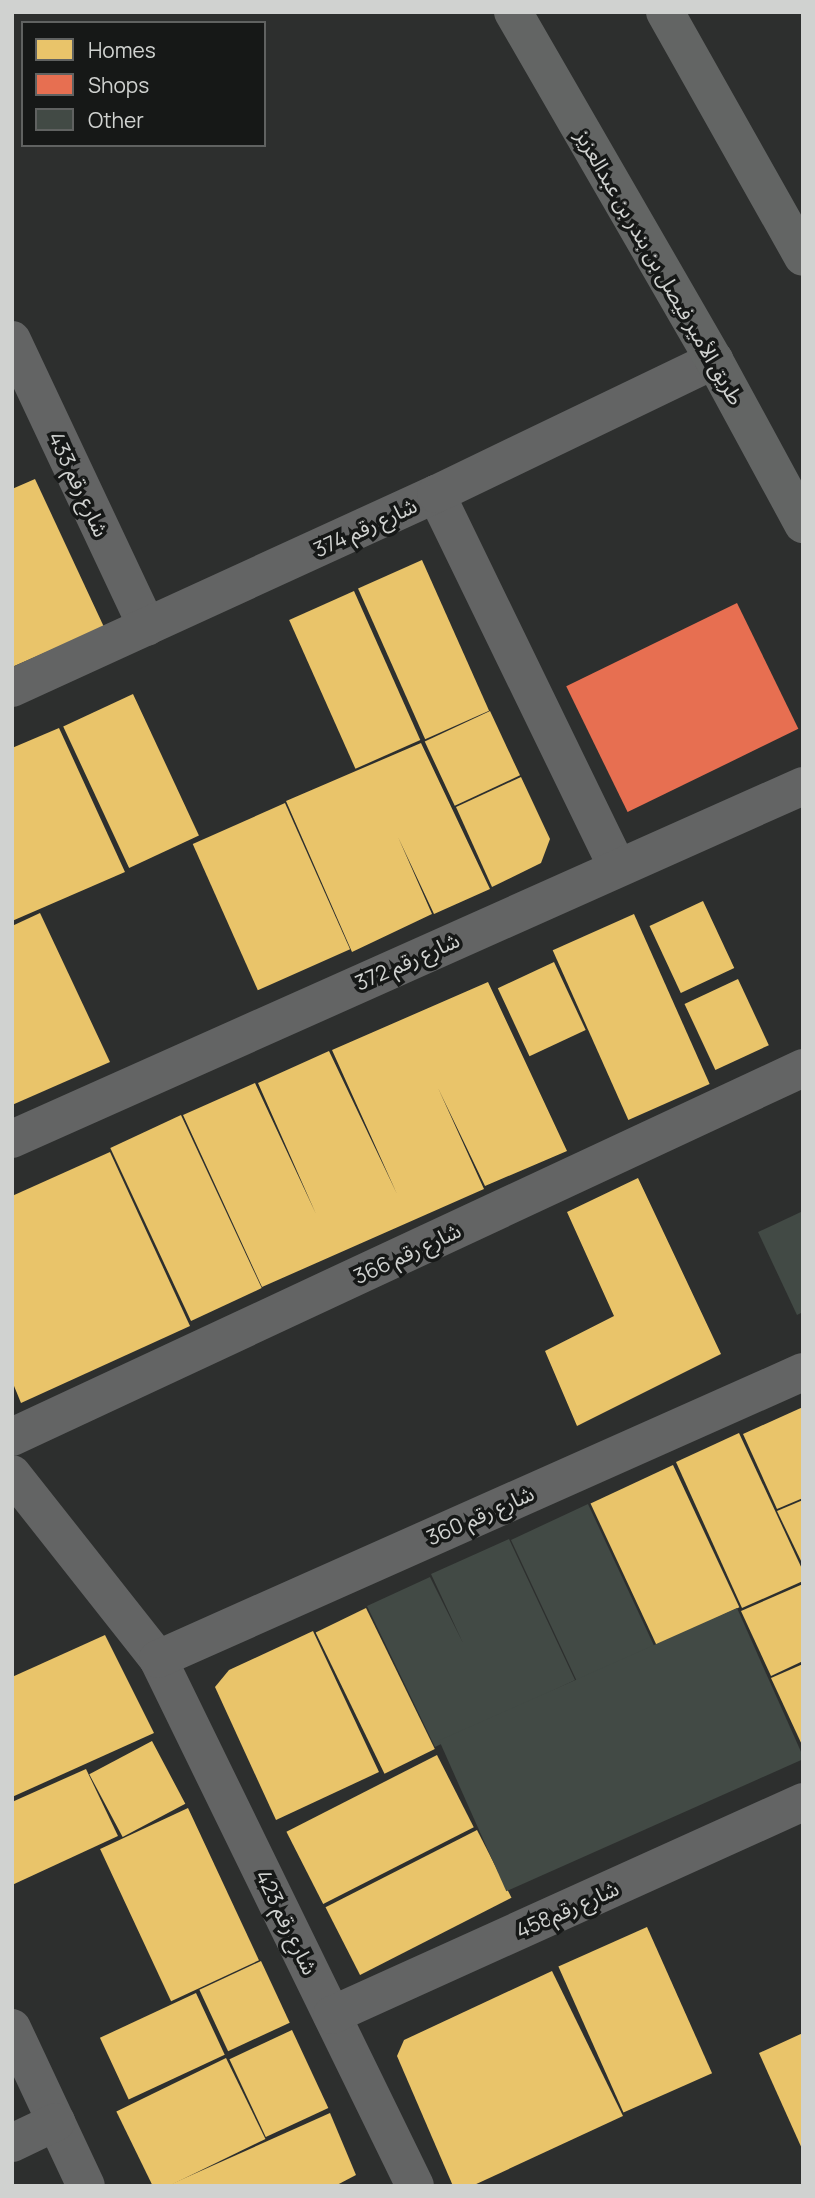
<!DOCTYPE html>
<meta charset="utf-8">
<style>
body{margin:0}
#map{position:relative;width:815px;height:2198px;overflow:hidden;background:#2d2f2e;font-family:Manrope,"Noto Sans Arabic",sans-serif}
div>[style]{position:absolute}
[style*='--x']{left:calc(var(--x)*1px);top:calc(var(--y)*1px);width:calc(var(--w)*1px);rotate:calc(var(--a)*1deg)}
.homes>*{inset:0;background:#e9c46a;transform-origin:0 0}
.shops>*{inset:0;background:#e76f51;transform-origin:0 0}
.building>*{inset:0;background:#424a45;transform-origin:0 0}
.minor>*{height:38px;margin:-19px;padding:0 19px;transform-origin:19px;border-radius:19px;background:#636464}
.major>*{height:38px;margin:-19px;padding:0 19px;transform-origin:19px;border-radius:19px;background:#636564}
span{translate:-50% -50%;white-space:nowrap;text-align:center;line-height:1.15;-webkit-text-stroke:7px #161817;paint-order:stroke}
.street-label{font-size:21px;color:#d0d2d0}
.frame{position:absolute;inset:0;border:14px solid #d0d2d0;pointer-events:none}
.legend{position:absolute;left:21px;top:21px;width:245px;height:126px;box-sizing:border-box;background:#161817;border:2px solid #606261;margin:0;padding:9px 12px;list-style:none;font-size:21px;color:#d0d2d0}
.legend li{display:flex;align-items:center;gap:14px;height:35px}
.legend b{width:35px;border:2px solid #606261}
</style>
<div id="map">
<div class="homes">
<i style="clip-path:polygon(35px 479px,104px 627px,12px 667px,12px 489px)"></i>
<i style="left:422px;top:560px;width:165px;height:70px;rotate:66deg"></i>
<i style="left:354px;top:591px;width:163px;height:71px;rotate:66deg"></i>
<i style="left:133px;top:694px;width:156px;height:77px;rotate:65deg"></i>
<i style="left:490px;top:711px;width:71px;height:72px;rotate:65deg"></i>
<i style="clip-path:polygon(59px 728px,125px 872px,12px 921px,12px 748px)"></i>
<i style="clip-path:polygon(421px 743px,490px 889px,434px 914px,398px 837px,432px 914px,352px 952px,286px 801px)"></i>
<i style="clip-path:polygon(521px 777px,550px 839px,541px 863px,492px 887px,456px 807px)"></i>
<i style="left:285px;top:803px;width:160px;height:101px;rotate:66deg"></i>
<i style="left:703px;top:901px;width:74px;height:59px;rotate:65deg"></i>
<i style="clip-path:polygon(40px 913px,110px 1062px,12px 1105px,12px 926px)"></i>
<i style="left:634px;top:914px;width:186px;height:89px;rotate:66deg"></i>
<i style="left:554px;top:962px;width:75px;height:62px;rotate:65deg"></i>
<i style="left:738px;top:979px;width:73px;height:59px;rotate:65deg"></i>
<i style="clip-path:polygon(488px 982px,567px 1151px,485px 1186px,438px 1088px,484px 1189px,262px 1287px,183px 1115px,255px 1083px,316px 1214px,258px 1083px,329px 1051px,397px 1194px,332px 1050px)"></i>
<i style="left:181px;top:1115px;width:191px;height:78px;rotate:65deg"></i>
<i style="clip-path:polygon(110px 1152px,190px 1326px,21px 1403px,12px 1381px,12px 1196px)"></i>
<i style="clip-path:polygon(638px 1178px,721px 1354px,577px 1426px,545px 1351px,614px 1316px,567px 1212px)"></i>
<i style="clip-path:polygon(803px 1407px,803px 1498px,777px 1509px,743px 1434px)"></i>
<i style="clip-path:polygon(739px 1433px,803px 1571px,803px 1581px,742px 1608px,676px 1462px)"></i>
<i style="left:673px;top:1465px;width:157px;height:91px;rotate:65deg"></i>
<i style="clip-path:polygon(803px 1500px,803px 1565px,777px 1511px)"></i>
<i style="clip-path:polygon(803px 1584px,803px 1661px,771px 1676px,741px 1611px)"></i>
<i style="left:366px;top:1608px;width:157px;height:56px;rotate:64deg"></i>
<i style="clip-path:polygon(313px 1631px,379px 1772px,276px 1820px,215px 1687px,229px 1670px)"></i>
<i style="clip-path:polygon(105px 1635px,154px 1733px,12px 1797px,12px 1677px)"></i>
<i style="clip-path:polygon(803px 1664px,803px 1747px,771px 1678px)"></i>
<i style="left:152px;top:1741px;width:71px;height:71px;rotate:62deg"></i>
<i style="left:437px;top:1755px;width:81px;height:169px;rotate:63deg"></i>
<i style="clip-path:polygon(86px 1769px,118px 1836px,12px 1885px,12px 1802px)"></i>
<i style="left:188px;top:1808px;width:168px;height:97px;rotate:65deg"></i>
<i style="left:477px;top:1830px;width:76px;height:170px;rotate:63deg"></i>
<i style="left:647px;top:1927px;width:160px;height:97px;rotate:66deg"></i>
<i style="left:261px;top:1961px;width:68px;height:68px;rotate:65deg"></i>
<i style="clip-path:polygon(552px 1971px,623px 2116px,472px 2186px,453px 2186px,397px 2056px,404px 2040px)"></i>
<i style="left:196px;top:1993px;width:68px;height:106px;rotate:65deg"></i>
<i style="left:292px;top:2030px;width:86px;height:69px;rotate:65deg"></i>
<i style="clip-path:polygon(803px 2033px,803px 2151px,759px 2053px)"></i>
<i style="left:226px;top:2058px;width:90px;height:122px;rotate:64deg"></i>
<i style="clip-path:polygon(330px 2113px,356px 2175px,335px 2186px,167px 2186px)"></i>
</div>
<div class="shops">
<i style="left:737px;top:603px;width:140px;height:190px;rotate:64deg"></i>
</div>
<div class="building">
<i style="clip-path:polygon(803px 1211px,803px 1312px,797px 1315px,758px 1232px)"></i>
<i style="left:588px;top:1504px;width:156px;height:85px;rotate:65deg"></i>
<i style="clip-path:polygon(509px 1539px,575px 1680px,435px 1747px,367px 1606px,430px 1577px,463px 1643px,431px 1574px)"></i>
<i style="left:737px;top:1608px;width:165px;height:326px;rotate:66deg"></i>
</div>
<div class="minor">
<i style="--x:12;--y:340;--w:317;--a:64.8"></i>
<i style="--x:436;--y:494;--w:414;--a:64.1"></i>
<i style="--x:12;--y:688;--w:466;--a:-24.6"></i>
<i style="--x:436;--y:494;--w:309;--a:-25.7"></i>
<i style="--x:12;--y:1139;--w:866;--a:-24.05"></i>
<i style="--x:12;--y:1437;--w:873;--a:-25.01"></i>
<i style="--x:12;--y:1474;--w:236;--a:51.7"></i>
<i style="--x:158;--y:1659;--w:586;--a:64"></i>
<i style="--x:158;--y:1659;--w:706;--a:-23.99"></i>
<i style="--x:332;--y:2015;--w:517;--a:-24.33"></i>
<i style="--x:12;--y:2028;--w:174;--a:64.9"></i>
<i style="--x:12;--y:2143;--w:49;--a:-25.5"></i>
</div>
<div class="major">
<i style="--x:513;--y:12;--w:402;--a:60"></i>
<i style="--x:714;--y:360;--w:187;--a:61.5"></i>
<i style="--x:665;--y:12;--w:281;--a:60.6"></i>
</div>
<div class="street-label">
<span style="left:660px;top:267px;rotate:60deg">طريق الأمير فيصل بن بندر بن عبدالعزيز</span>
<span style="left:79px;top:484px;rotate:65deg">شارع رقم 433</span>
<span style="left:365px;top:527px;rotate:-25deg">شارع رقم 374</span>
<span style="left:407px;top:961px;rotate:-24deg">شارع رقم 372</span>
<span style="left:407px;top:1253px;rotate:-25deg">شارع رقم 366</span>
<span style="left:480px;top:1515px;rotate:-24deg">شارع رقم 360</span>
<span style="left:567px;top:1909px;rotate:-24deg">شارع رقم458</span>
<span style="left:287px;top:1922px;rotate:64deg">شارع رقم 423</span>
</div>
<div class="frame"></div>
<ul class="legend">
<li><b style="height:19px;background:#e9c46a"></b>Homes</li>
<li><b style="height:19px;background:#e76f51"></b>Shops</li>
<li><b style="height:19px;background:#424a45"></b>Other</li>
</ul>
</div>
